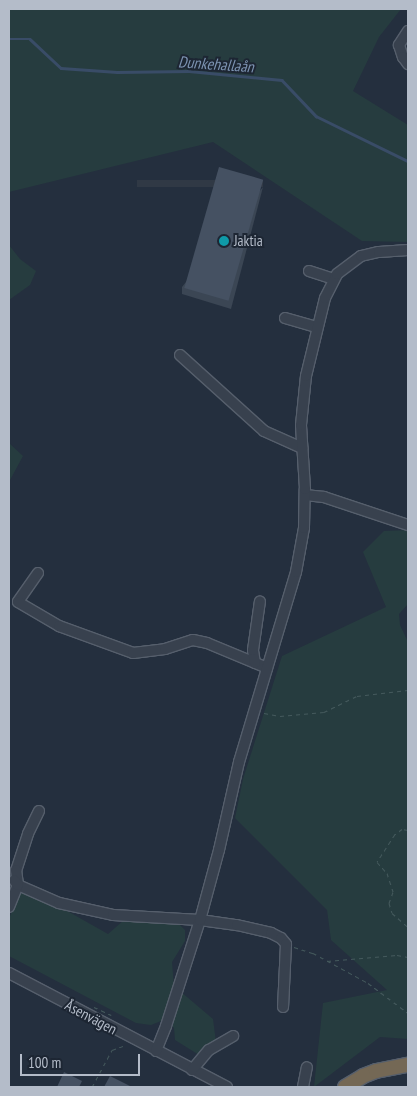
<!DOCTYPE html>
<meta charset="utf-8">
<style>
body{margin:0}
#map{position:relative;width:417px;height:1096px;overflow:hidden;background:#242f3e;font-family:"PT Sans Narrow",sans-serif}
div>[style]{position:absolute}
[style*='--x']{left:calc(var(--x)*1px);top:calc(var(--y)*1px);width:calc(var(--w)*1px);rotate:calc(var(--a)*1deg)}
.green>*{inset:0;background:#263c3f}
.stream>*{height:2.5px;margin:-1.25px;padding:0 1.25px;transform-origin:1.25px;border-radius:1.25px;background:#394c67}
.path>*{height:1px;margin-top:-0.5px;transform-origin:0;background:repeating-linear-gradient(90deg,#44595c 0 4px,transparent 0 8px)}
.roads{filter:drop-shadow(1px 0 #565f6c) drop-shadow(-1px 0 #565f6c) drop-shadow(0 1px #565f6c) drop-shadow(0 -1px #565f6c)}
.minor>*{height:10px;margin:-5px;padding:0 5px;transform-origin:5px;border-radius:5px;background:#38414e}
.highway>*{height:14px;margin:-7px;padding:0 7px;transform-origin:7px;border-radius:7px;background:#746855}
.wall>*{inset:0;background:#3b4654}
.shaded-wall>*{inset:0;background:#303945;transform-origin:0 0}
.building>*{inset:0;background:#455162;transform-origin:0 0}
.dots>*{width:14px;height:14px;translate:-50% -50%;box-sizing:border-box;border:2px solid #1d2633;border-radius:50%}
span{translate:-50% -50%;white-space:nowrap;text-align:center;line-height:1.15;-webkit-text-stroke:4px #1d2633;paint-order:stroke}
.poi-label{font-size:15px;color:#b4bcc9}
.left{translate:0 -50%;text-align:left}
.street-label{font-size:15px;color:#b4bcc9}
.water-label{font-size:16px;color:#7c92b1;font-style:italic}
.frame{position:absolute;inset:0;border:10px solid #b4bcc9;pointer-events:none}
.scale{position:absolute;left:20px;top:1054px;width:120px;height:22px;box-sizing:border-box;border:2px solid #b4bcc9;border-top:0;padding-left:6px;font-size:15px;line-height:18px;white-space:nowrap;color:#b4bcc9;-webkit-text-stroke:4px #1d2633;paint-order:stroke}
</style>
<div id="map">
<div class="green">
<i style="clip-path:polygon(9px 9px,401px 9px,379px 37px,353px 91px,408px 125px,408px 242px,362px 241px,213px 142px,9px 192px)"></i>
<i style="clip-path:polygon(9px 245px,20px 259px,36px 271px,30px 285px,9px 300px)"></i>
<i style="clip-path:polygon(9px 443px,23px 456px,9px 482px)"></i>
<i style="clip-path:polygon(408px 530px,408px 604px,399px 614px,400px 625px,408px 642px,408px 1039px,380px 1037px,314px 1087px,323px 1003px,387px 990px,331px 940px,327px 910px,235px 818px,243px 779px,282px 656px,386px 607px,363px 552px,384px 531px)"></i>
<i style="clip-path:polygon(19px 892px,62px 908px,108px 934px,124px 920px,180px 925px,185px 930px,185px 941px,172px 962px,174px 986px,213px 1019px,216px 1042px,199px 1055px,175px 1040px,174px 1028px,166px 1019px,151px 1025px,136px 1023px,9px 956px,9px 919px)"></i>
</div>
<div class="stream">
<i style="--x:9;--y:39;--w:21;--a:0"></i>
<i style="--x:30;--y:39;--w:42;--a:43.1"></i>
<i style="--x:61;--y:68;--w:56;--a:4.1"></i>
<i style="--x:117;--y:72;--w:72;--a:-0.8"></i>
<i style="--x:189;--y:71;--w:93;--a:5.5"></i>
<i style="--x:282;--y:80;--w:50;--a:46.6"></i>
<i style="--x:316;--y:116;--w:102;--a:26.1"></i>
</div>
<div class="path">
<i style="--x:264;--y:713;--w:16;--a:11"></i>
<i style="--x:280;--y:716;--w:44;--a:-5.2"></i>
<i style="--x:324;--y:712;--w:37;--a:-26"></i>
<i style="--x:357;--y:696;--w:51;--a:-6.7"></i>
<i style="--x:408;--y:830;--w:6;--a:-171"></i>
<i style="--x:402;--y:829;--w:9;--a:144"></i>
<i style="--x:395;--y:834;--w:33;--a:123"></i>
<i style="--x:377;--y:862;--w:15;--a:48"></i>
<i style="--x:387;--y:873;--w:20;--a:72"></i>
<i style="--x:393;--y:892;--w:12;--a:110"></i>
<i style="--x:389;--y:903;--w:10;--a:73"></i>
<i style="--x:392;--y:913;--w:21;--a:41"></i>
<i style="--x:294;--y:947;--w:20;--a:18"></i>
<i style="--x:313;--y:953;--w:63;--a:28.6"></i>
<i style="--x:368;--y:983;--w:50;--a:36.9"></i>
<i style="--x:327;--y:961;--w:70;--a:-4.9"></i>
<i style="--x:397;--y:955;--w:11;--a:10"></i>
<i style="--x:94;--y:1007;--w:19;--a:25"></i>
<i style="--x:92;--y:1087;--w:42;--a:-61.6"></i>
<i style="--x:112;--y:1050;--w:15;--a:-20"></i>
</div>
<div class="roads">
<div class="minor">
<i style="--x:408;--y:31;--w:17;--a:123"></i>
<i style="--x:399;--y:45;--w:13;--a:72"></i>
<i style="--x:403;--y:57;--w:9;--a:54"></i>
<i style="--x:309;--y:271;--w:26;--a:18"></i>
<i style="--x:285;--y:318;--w:33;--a:16"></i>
<i style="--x:180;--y:355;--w:113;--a:42.1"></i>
<i style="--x:264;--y:431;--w:42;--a:24.1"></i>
<i style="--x:305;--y:495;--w:19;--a:6"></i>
<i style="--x:324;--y:497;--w:89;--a:18.4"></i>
<i style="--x:38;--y:573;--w:35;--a:125"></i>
<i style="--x:18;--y:602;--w:48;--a:30.3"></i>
<i style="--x:59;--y:626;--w:79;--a:20"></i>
<i style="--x:133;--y:653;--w:32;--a:-7"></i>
<i style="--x:165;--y:649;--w:29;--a:-18"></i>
<i style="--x:193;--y:640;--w:14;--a:12"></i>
<i style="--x:207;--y:643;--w:65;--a:22.6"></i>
<i style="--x:255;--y:663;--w:13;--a:-99"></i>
<i style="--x:253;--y:650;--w:49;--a:-81.9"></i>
<i style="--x:39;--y:811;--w:25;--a:116"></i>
<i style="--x:28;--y:834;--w:38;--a:108"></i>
<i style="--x:16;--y:870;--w:15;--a:82"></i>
<i style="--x:18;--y:885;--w:45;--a:23.7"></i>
<i style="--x:59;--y:903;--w:55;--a:12.5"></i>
<i style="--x:113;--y:915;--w:87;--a:3.3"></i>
<i style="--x:200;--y:920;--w:37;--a:8"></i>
<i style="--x:237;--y:925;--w:35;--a:13"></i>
<i style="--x:271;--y:933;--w:11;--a:27"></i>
<i style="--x:281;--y:938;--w:8;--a:50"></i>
<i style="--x:286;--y:944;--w:63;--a:92.7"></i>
<i style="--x:9;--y:907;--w:24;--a:-68"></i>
<i style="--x:18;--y:885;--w:6;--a:-129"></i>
<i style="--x:9;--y:973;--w:246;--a:27.6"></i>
<i style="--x:156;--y:1051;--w:27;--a:-68"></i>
<i style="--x:166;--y:1026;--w:111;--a:-72.2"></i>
<i style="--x:200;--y:920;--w:73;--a:-74.8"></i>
<i style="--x:219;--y:850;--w:90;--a:-77.2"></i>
<i style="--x:239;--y:762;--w:198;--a:-73.3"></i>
<i style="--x:296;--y:572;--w:45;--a:-79.7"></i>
<i style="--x:304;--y:528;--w:39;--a:-89"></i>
<i style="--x:305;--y:489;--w:64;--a:-93.6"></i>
<i style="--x:301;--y:425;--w:49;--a:-84.2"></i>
<i style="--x:306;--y:376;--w:80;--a:-76.3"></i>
<i style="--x:325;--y:298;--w:27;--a:-63"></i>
<i style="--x:337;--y:274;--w:30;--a:-37"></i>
<i style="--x:361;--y:256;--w:18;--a:-13"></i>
<i style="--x:379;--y:252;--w:29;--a:-4"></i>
<i style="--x:192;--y:1070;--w:26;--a:-50"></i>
<i style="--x:209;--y:1050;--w:28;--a:-30"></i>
<i style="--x:303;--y:1087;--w:20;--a:-79"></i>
</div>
<div class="highway">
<i style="--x:345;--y:1087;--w:21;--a:-31"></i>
<i style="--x:363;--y:1076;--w:14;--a:-21"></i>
<i style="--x:376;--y:1071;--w:33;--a:-11"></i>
</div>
</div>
<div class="wall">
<i style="clip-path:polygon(263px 187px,231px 309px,182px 294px,182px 287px)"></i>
</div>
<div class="shaded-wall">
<i style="left:263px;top:180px;width:7px;height:126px;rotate:90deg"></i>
</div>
<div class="building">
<i style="left:219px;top:167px;width:46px;height:126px;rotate:16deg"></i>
<i style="clip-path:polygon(64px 1072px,82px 1081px,79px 1087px,57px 1087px)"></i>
<i style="clip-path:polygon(110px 1076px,132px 1087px,104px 1087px)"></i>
</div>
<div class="dots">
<i style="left:224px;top:241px;background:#0f9aa8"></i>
</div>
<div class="poi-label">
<span class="left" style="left:234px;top:241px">Jaktia</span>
</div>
<div class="street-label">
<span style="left:91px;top:1017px;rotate:28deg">Åsenvägen</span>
</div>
<div class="water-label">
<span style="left:216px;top:64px;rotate:4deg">Dunkehallaån</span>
</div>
<div class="frame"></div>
<div class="scale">100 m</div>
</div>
